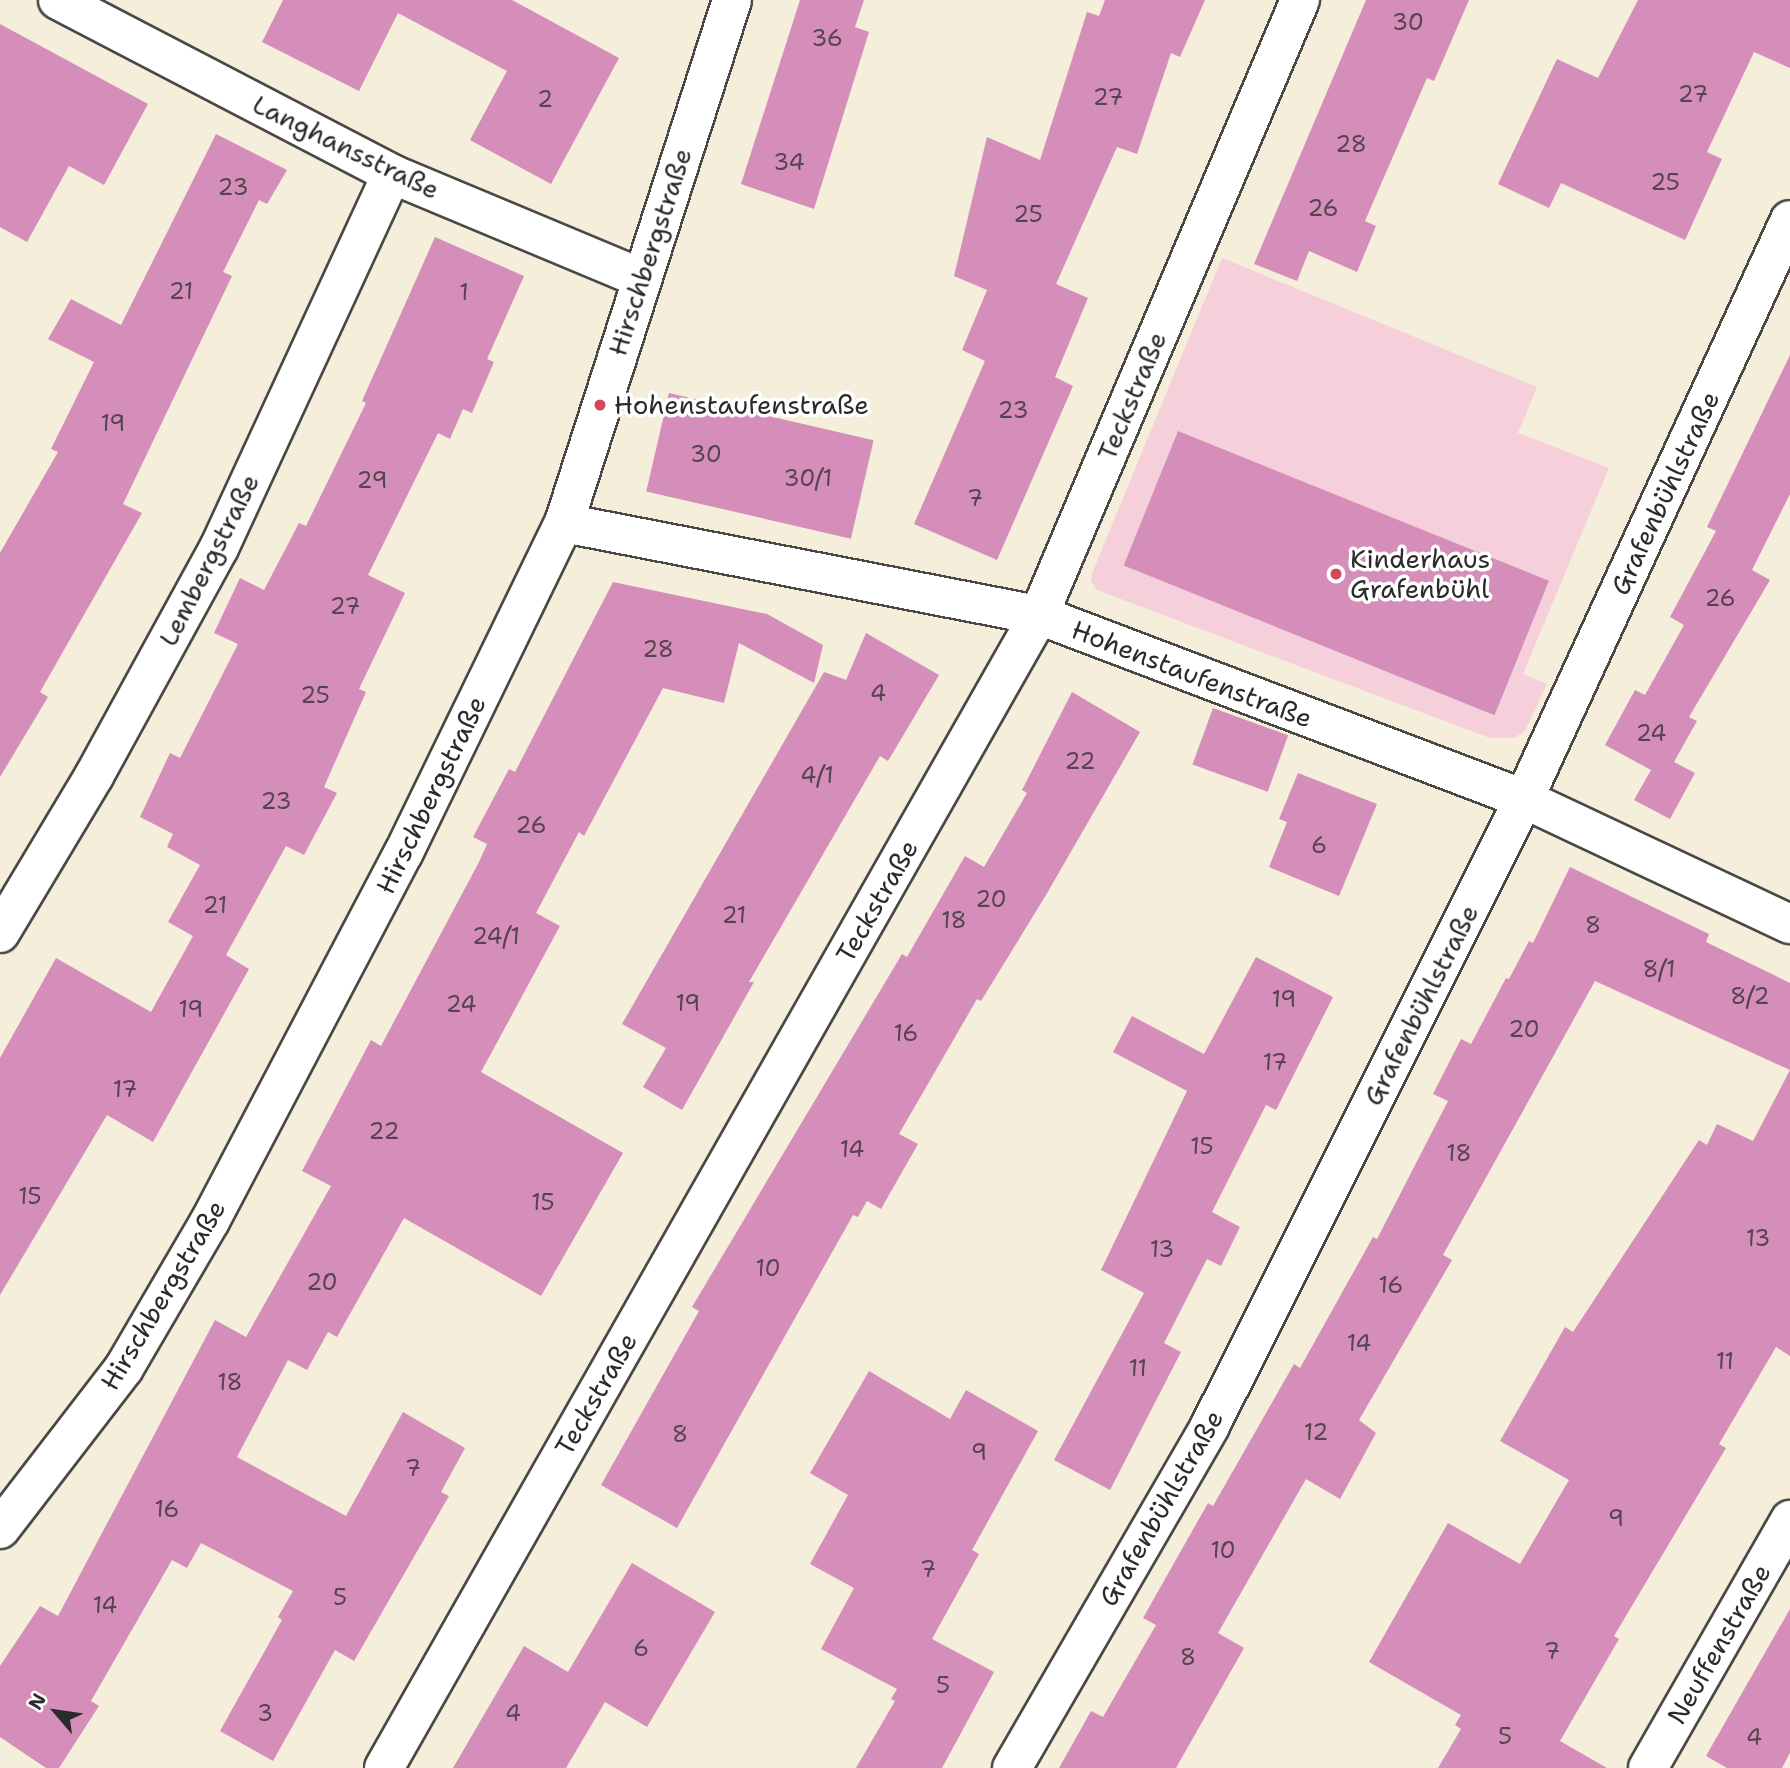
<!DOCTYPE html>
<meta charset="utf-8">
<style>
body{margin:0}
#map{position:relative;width:1790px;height:1768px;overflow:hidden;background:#f4eedb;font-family:"Shantell Sans",sans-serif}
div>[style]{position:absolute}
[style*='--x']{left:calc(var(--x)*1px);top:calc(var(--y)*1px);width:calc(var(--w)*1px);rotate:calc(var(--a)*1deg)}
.built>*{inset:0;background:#f5cfd9}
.building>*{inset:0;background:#d58eba;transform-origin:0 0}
.roads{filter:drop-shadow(2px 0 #494845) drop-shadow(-2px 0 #494845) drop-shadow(0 2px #494845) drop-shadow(0 -2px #494845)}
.street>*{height:38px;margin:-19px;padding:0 19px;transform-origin:19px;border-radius:19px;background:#fff}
.dots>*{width:19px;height:19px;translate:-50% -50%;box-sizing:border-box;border:4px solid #fff;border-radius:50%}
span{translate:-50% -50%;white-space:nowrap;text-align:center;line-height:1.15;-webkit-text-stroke:7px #fff;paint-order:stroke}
.number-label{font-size:23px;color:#56444f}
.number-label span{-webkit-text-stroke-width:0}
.street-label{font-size:26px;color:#2b2b2b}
.poi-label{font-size:26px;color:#2b2b2b}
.left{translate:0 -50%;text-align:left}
.north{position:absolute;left:21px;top:1677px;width:70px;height:70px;-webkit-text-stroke:5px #fff;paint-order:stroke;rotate:299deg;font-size:19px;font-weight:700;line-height:28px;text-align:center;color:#2b2b2b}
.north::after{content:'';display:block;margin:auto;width:24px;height:32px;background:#2b2b2b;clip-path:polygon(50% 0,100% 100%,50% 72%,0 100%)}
</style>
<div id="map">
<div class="built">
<i style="clip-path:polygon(1222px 258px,1537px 387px,1518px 433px,1609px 468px,1523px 674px,1547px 684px,1525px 731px,1514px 738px,1490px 738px,1097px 590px,1091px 581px,1093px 571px)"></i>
</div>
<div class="building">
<i style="clip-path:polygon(283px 0,512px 0,619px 58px,551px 184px,470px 140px,507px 71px,398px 13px,359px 91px,262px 42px)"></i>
<i style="clip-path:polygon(800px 0,864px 0,855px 27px,869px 32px,814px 209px,741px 184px)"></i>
<i style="clip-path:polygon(1105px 0,1205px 0,1180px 57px,1171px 53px,1137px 154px,1117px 147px,1056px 284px,1088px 298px,1055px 377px,1073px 386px,997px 560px,914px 524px,985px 361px,962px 350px,987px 290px,954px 276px,987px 137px,1040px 160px,1087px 12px,1099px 16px)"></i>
<i style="clip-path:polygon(1366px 0,1469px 0,1434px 81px,1427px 78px,1365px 221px,1376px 226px,1357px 272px,1309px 251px,1297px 281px,1254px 264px)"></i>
<i style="clip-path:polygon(1638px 0,1790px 0,1790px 68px,1754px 52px,1707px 152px,1722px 159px,1685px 240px,1561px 183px,1549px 208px,1498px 184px,1557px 59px,1598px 78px)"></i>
<i style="clip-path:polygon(0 24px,148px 104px,104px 185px,69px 166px,27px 242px,0 227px)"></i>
<i style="clip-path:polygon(216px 134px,287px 170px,267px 204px,259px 200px,223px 272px,232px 276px,123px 504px,142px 513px,40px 692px,48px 697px,0 777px,0 553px,58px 452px,51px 449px,94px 362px,48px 339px,71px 299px,121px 325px)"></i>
<i style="clip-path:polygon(435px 237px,524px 276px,487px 359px,494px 362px,472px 413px,463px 409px,450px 439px,438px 433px,368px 575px,405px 593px,359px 689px,366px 692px,324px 787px,337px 793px,304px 855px,286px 846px,226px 955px,249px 969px,153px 1142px,107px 1115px,0 1295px,0 1058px,56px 958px,151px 1012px,193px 936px,168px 922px,200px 865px,167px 847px,173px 834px,140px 817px,170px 753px,180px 758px,238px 644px,214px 633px,240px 578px,264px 590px,299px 523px,306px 526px,366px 403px,362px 401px)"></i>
<i style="clip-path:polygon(1790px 355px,1790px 494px,1752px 570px,1770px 580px,1689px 717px,1697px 721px,1674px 762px,1695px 773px,1670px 819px,1634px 800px,1651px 770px,1605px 745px,1635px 690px,1645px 695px,1684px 625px,1670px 617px,1716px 531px,1707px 527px)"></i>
<i style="left:669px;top:393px;width:210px;height:101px;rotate:13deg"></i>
<i style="left:1178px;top:431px;width:400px;height:145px;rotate:22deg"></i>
<i style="clip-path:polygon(613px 582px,767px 614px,823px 645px,814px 683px,739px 643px,724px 703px,663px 688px,584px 836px,579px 832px,536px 913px,560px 926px,481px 1072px,623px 1153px,541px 1296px,404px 1218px,337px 1337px,328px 1332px,307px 1370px,288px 1360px,237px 1457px,346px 1516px,403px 1412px,465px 1448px,441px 1492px,449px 1496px,354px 1661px,335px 1650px,273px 1761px,220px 1731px,282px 1620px,278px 1617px,293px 1591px,201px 1543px,187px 1568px,172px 1560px,91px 1701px,99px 1706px,59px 1768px,46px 1768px,0 1737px,0 1666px,40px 1606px,58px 1616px,215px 1320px,246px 1337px,331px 1186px,302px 1171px,371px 1040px,381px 1046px,479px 862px,487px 844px,473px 837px,509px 769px,515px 772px)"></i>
<i style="clip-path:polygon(866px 633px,939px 675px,888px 761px,880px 756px,749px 982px,754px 982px,682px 1110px,643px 1087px,666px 1048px,622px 1024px,824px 672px,846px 680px)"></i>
<i style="clip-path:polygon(1072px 692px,1140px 732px,1046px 895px,981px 1001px,977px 999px,899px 1134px,918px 1144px,881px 1209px,867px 1201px,858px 1217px,853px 1215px,677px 1528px,601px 1485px,699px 1311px,692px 1307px,902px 954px,907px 957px,965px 856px,984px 867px,1027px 793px,1022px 790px)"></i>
<i style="left:1213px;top:708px;width:80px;height:60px;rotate:20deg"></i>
<i style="clip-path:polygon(1298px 773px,1377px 804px,1339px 896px,1269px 867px,1287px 822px,1279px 819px)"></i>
<i style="clip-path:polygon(1570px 867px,1709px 934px,1706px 942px,1790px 983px,1790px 1356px,1776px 1347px,1719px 1444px,1726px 1448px,1614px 1636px,1619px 1639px,1560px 1741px,1607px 1768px,1438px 1768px,1461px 1729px,1455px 1725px,1461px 1715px,1369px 1662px,1448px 1523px,1520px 1564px,1569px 1480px,1500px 1441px,1565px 1327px,1573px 1332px,1699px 1140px,1707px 1145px,1717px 1124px,1753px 1141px,1790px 1070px,1595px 981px,1443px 1255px,1452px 1260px,1359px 1420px,1376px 1433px,1340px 1499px,1306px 1479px,1218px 1633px,1244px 1648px,1176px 1768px,1059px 1768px,1091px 1711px,1103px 1717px,1156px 1625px,1143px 1618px,1208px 1503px,1213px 1506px,1294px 1364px,1300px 1368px,1373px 1237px,1377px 1239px,1448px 1101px,1433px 1094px,1461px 1039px,1471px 1044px,1506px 978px,1509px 979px,1529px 941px,1533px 943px)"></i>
<i style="clip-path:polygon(1256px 957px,1333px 997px,1276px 1110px,1266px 1105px,1212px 1212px,1240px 1227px,1221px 1266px,1207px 1259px,1164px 1343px,1181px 1352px,1110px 1490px,1054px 1460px,1144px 1293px,1101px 1270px,1187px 1091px,1113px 1052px,1132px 1016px,1204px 1054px)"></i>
<i style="clip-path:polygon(869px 1371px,950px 1419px,966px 1390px,1038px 1431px,972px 1550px,979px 1554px,932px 1639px,994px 1672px,942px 1768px,856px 1768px,895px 1701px,891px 1699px,897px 1689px,821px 1649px,854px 1588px,810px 1564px,848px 1495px,810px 1473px)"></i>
<i style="clip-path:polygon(632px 1563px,715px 1612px,647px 1727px,605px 1702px,566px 1768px,453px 1768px,524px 1646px,568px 1672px)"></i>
<i style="clip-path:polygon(1790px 1609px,1790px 1753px,1782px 1768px,1727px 1768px,1706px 1756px)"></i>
</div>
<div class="roads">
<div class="street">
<i style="--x:58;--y:0;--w:377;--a:27.5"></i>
<i style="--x:392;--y:174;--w:270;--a:22.7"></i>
<i style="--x:564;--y:523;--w:484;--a:11"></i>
<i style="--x:1039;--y:615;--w:519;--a:20.78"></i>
<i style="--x:1524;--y:799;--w:294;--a:25.2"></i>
<i style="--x:0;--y:933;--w:183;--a:-59.1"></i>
<i style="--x:94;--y:776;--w:260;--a:-61.3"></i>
<i style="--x:219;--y:548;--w:412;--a:-65.2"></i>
<i style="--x:0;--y:1529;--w:203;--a:-52.4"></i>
<i style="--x:124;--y:1368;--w:170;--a:-59.7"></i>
<i style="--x:210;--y:1221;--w:415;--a:-62.3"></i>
<i style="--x:403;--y:854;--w:368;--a:-64.1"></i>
<i style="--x:564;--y:523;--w:549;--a:-72.19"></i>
<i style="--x:384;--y:1768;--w:1326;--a:-60.4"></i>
<i style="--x:1039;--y:615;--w:668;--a:-67"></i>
<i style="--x:1012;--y:1768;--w:395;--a:-59.9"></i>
<i style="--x:1210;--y:1426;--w:701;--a:-63.4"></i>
<i style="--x:1524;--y:799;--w:637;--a:-65.33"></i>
<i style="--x:1648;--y:1768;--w:286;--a:-60.2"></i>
</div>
</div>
<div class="dots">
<i style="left:600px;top:405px;background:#d1495b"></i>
<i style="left:1336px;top:574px;background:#d1495b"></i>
</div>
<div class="number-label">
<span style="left:1408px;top:22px">30</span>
<span style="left:827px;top:38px">36</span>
<span style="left:1693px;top:94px">27</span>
<span style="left:1108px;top:97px">27</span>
<span style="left:545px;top:99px">2</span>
<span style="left:1351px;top:144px">28</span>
<span style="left:789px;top:162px">34</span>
<span style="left:1665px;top:182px">25</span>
<span style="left:233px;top:187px">23</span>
<span style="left:1323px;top:208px">26</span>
<span style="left:1028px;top:214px">25</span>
<span style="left:181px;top:291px">21</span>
<span style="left:464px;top:292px">1</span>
<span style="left:1013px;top:410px">23</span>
<span style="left:113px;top:423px">19</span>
<span style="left:706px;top:454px">30</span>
<span style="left:808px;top:478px">30/1</span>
<span style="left:372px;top:480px">29</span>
<span style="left:975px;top:498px">7</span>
<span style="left:1720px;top:598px">26</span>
<span style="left:345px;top:606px">27</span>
<span style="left:658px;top:649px">28</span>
<span style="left:878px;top:693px">4</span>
<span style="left:315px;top:695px">25</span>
<span style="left:1651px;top:733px">24</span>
<span style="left:1080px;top:761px">22</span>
<span style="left:817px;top:775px">4/1</span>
<span style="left:276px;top:801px">23</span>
<span style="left:531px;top:825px">26</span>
<span style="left:1319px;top:845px">6</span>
<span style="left:991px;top:899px">20</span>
<span style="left:215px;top:905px">21</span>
<span style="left:734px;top:915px">21</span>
<span style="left:954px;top:920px">18</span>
<span style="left:1593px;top:925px">8</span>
<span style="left:496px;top:936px">24/1</span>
<span style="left:1659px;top:969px">8/1</span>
<span style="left:1750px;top:996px">8/2</span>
<span style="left:1284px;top:999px">19</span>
<span style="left:688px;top:1003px">19</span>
<span style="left:461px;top:1004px">24</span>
<span style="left:191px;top:1009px">19</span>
<span style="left:1524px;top:1029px">20</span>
<span style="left:906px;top:1033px">16</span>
<span style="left:1275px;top:1062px">17</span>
<span style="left:125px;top:1089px">17</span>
<span style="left:384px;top:1131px">22</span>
<span style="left:1202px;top:1146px">15</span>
<span style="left:852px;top:1149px">14</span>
<span style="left:1459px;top:1153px">18</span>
<span style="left:30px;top:1196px">15</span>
<span style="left:543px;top:1202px">15</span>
<span style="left:1758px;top:1238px">13</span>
<span style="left:1162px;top:1249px">13</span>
<span style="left:768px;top:1268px">10</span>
<span style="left:322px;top:1282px">20</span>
<span style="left:1391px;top:1285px">16</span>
<span style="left:1359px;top:1343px">14</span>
<span style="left:1725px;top:1361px">11</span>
<span style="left:1138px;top:1368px">11</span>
<span style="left:230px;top:1382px">18</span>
<span style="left:1316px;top:1432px">12</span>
<span style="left:680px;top:1434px">8</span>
<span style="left:979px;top:1452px">9</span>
<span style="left:413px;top:1468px">7</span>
<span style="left:167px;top:1509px">16</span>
<span style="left:1616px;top:1518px">9</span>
<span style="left:1223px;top:1550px">10</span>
<span style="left:928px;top:1569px">7</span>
<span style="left:340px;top:1597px">5</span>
<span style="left:105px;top:1605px">14</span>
<span style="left:641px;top:1648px">6</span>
<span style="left:1552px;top:1651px">7</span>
<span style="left:1188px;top:1657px">8</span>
<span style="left:943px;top:1685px">5</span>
<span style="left:265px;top:1713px">3</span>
<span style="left:513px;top:1713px">4</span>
<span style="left:1505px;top:1736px">5</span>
<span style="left:1754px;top:1737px">4</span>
</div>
<div class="street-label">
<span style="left:346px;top:147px;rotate:26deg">Langhansstraße</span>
<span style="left:650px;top:252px;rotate:-72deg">Hirschbergstraße</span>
<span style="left:1132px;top:396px;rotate:-67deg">Teckstraße</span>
<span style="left:1665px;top:493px;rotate:-65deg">Grafenbühlstraße</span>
<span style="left:209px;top:560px;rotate:-63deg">Lembergstraße</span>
<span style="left:1192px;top:674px;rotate:21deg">Hohenstaufenstraße</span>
<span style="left:431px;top:795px;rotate:-64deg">Hirschbergstraße</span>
<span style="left:877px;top:901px;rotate:-60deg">Teckstraße</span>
<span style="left:1421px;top:1005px;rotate:-63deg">Grafenbühlstraße</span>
<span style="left:163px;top:1295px;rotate:-59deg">Hirschbergstraße</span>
<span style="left:596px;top:1394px;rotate:-60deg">Teckstraße</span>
<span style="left:1161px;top:1508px;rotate:-60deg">Grafenbühlstraße</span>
<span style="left:1719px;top:1644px;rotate:-60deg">Neuffenstraße</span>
</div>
<div class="poi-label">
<span class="left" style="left:614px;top:405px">Hohenstaufenstraße</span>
<span class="left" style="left:1350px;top:574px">Kinderhaus<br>Grafenbühl</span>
</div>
<div class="north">N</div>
</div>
